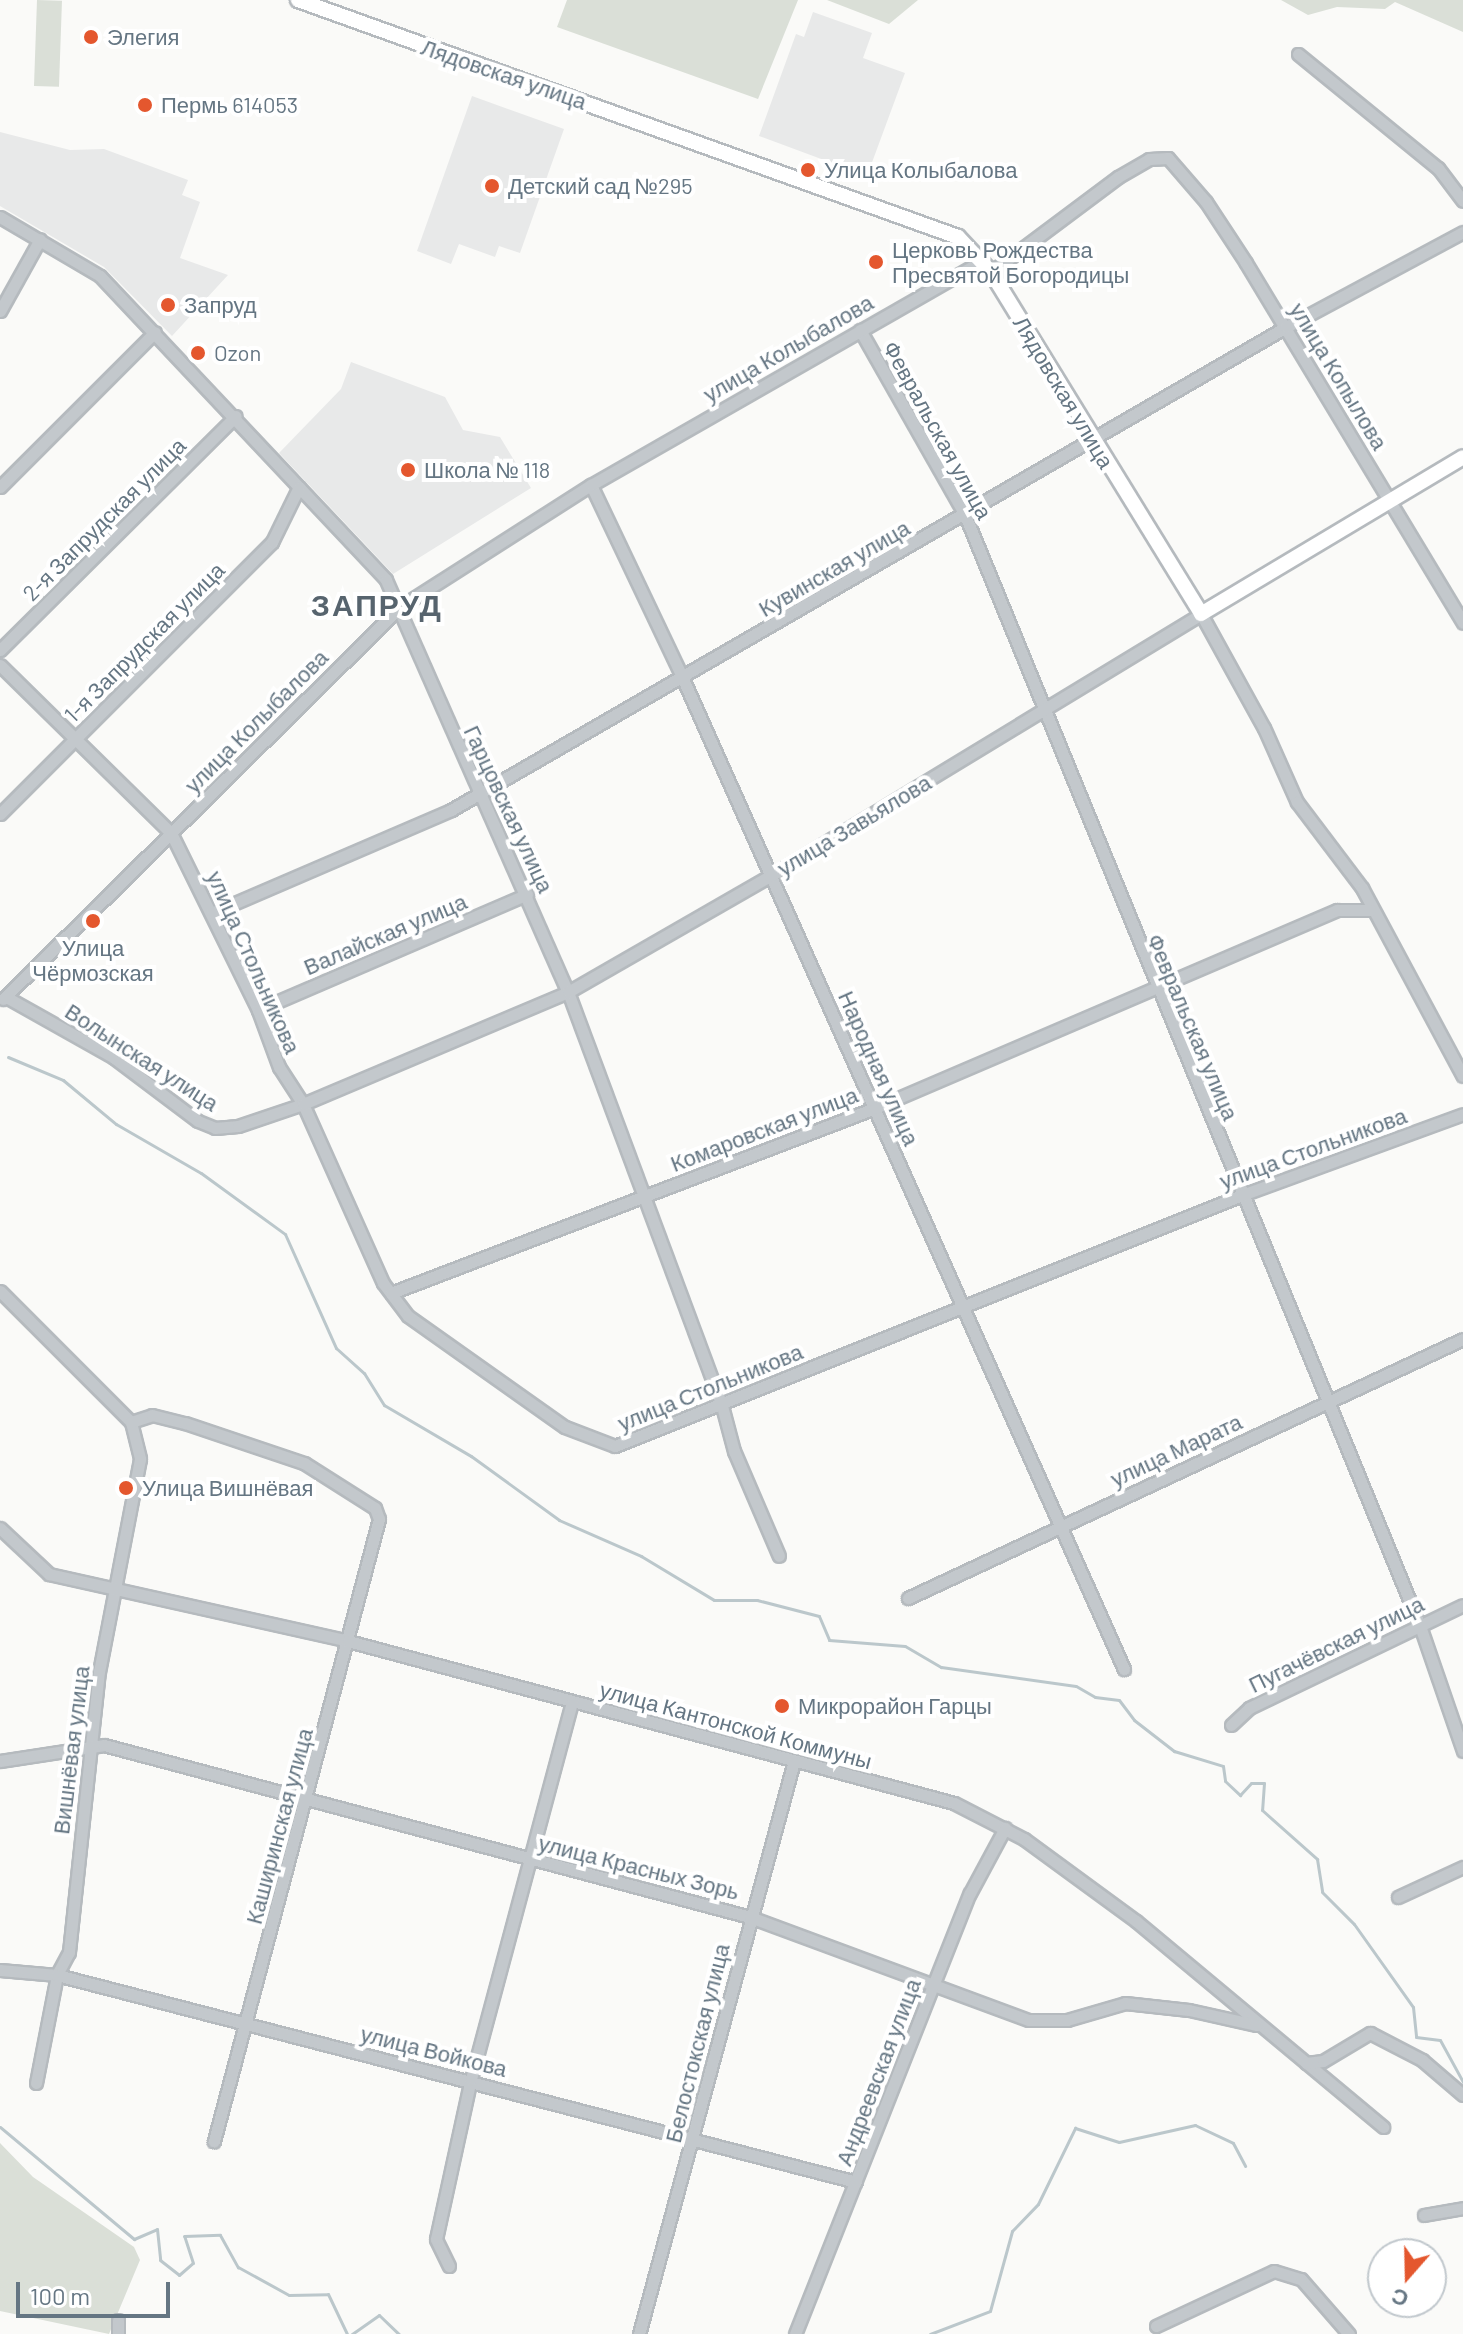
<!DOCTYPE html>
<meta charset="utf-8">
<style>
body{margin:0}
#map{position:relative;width:1463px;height:2334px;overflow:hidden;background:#fafaf8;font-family:Barlow,sans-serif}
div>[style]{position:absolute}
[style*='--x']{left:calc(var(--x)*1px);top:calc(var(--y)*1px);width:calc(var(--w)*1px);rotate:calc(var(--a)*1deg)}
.built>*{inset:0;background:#e8e9e9}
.green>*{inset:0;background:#dadfd7;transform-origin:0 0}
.stream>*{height:3px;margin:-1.5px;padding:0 1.5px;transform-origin:1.5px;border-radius:1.5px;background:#bbc7cb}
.roads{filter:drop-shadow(2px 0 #b5babe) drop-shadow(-2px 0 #b5babe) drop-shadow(0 2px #b5babe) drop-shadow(0 -2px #b5babe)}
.minor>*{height:11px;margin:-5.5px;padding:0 5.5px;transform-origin:5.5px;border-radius:5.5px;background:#c3c8cc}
.major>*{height:14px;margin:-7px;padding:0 7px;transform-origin:7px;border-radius:7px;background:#fff}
.dots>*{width:22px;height:22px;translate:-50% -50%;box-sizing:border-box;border:4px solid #fff;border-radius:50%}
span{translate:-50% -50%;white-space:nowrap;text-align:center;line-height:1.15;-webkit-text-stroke:8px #fff;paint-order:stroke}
.poi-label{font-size:22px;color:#657683}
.left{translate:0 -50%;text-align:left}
.street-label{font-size:22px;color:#657683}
.district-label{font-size:30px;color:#57646e;font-weight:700;letter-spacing:2px}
.north{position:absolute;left:1367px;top:2238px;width:80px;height:80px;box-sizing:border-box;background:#fff;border:2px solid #c1c8cd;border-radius:50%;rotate:200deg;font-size:22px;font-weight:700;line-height:32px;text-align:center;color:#657683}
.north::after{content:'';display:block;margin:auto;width:28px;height:36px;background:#e4572e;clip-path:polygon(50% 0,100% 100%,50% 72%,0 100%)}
.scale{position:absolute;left:16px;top:2282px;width:154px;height:36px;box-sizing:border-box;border:4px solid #657683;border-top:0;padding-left:10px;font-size:24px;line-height:28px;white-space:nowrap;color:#657683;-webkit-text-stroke:6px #fff;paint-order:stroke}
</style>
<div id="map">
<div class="built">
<i style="clip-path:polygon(813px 12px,872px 33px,863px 58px,905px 73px,867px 176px,759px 136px,796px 34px,804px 37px)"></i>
<i style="clip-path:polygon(472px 96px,564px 129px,520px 253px,499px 246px,495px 257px,459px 244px,451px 264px,417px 251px)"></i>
<i style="clip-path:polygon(0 132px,70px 150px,104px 149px,188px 180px,182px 195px,200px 202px,180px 258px,228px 275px,172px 336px,104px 267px,0 206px)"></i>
<i style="clip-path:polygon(351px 362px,445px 397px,463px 430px,500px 437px,531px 488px,393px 574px,279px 453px,341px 389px)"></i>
</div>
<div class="green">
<i style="left:37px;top:0;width:25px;height:86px;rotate:2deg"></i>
<i style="clip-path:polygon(567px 0,798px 0,758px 99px,557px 27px)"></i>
<i style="clip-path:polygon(827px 0,918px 0,889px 24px)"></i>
<i style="clip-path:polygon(1281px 0,1463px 0,1463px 32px,1395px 2px,1385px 9px,1337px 7px,1308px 15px)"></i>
<i style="clip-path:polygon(0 2143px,33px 2177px,134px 2247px,140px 2260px,109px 2334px,0 2311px)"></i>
</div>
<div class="stream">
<i style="--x:8;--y:1057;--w:60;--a:22.7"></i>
<i style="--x:63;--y:1080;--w:69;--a:39.7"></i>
<i style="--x:116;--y:1124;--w:98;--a:30"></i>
<i style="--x:201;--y:1173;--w:104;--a:36"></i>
<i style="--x:285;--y:1234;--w:125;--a:65.9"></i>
<i style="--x:336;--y:1348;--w:38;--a:42"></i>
<i style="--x:364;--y:1373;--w:38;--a:58"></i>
<i style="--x:384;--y:1405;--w:101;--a:30.4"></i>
<i style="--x:471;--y:1456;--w:109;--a:36"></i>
<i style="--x:559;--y:1520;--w:90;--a:23.7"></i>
<i style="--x:641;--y:1556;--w:85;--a:31.1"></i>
<i style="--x:714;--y:1600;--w:43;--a:0"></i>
<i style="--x:757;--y:1600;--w:64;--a:14.5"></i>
<i style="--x:819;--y:1616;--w:26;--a:67"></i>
<i style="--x:829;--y:1640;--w:76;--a:4.5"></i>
<i style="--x:905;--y:1646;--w:42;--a:30.3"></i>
<i style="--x:941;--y:1667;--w:136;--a:8"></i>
<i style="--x:1076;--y:1686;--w:22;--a:30"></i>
<i style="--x:1095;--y:1697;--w:24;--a:7"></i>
<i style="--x:1119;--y:1700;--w:25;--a:53"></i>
<i style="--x:1134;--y:1720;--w:51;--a:37.8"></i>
<i style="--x:1174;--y:1751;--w:51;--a:17"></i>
<i style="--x:1223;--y:1766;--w:15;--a:82"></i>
<i style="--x:1225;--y:1781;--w:21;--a:43"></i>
<i style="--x:1240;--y:1795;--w:16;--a:-47"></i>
<i style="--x:1251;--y:1783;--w:13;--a:0"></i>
<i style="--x:1264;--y:1783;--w:27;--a:94"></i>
<i style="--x:1262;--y:1810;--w:74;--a:41.7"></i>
<i style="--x:1317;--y:1859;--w:33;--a:81"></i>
<i style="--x:1322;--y:1892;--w:45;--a:45"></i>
<i style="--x:1354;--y:1924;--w:102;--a:54.6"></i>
<i style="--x:1413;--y:2007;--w:30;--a:84"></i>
<i style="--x:1416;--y:2037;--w:24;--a:7"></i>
<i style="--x:1440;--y:2040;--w:48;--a:61.3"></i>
<i style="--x:0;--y:2127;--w:175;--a:39.9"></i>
<i style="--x:134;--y:2239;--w:25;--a:-23"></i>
<i style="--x:157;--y:2229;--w:31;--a:84"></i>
<i style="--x:160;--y:2260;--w:24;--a:38"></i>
<i style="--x:179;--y:2275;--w:18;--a:-41"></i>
<i style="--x:193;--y:2263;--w:28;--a:-108"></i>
<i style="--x:184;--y:2236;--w:36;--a:-2"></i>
<i style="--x:220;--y:2235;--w:37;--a:61"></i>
<i style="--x:238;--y:2267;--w:58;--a:28.8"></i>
<i style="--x:289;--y:2295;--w:39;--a:-1"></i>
<i style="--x:328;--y:2294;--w:44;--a:64.6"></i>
<i style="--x:352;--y:2334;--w:33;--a:-35"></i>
<i style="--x:379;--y:2315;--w:28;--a:44"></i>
<i style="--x:930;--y:2334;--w:64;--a:-21"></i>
<i style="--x:990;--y:2311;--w:83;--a:-74.6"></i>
<i style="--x:1012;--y:2231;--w:37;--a:-46"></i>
<i style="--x:1038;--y:2204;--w:85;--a:-64"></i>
<i style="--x:1075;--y:2128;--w:46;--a:17.7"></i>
<i style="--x:1119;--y:2142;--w:78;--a:-12.6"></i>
<i style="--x:1195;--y:2125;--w:42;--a:25.3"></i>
<i style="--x:1233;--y:2143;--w:26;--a:62"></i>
</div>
<div class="roads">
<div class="minor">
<i style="--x:1298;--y:54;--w:181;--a:39.2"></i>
<i style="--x:1438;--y:168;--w:41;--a:52.9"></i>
<i style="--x:0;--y:217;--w:116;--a:30.5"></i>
<i style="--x:100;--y:276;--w:417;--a:46.7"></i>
<i style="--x:386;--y:580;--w:450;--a:66.2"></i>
<i style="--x:568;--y:992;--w:442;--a:69.6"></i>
<i style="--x:722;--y:1406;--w:47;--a:75.1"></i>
<i style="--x:734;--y:1451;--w:114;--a:66.8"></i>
<i style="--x:991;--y:272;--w:159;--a:-36.8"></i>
<i style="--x:1118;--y:177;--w:36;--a:-30"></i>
<i style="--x:1149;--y:159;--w:19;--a:-3"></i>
<i style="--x:1168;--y:158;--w:58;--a:49.2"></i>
<i style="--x:1206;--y:202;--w:73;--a:56.7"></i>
<i style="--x:1246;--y:263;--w:420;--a:58.9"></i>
<i style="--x:0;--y:311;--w:82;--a:-60.9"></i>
<i style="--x:860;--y:330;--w:213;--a:60.4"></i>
<i style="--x:965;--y:515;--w:1201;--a:67.73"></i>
<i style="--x:1420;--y:1626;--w:132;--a:71"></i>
<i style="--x:591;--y:485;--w:215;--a:64.6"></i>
<i style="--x:683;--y:679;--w:1084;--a:65.99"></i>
<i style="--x:0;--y:487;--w:219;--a:-45"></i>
<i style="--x:0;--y:650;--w:332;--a:-44.8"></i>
<i style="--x:0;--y:665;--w:240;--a:44.5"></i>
<i style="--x:171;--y:833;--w:197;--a:63.8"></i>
<i style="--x:258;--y:1010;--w:61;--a:69.8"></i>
<i style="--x:279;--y:1067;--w:44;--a:57"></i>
<i style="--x:303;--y:1104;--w:196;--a:65.9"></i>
<i style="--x:383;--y:1283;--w:41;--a:52.9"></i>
<i style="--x:408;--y:1316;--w:192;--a:35.3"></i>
<i style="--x:565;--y:1427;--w:53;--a:20.8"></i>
<i style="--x:615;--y:1446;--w:675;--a:-21.82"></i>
<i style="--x:1242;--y:1195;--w:235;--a:-20.1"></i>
<i style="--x:0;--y:814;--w:385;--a:-45"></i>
<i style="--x:272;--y:542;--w:61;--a:-63.9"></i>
<i style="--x:212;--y:913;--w:260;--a:-23.3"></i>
<i style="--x:451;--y:810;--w:965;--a:-30.05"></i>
<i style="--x:1286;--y:327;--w:201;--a:-28.2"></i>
<i style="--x:6;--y:997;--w:123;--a:29.3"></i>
<i style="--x:113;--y:1057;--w:106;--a:37"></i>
<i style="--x:198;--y:1121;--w:18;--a:22"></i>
<i style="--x:215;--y:1128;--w:23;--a:-5"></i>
<i style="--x:238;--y:1126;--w:69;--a:-18.7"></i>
<i style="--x:303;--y:1104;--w:288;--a:-22.9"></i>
<i style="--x:568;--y:992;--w:233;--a:-29.9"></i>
<i style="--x:770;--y:876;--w:504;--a:-31.29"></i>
<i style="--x:1201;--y:614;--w:130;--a:61.1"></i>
<i style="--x:1264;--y:728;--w:81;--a:66"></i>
<i style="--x:1297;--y:802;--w:108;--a:52.9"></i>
<i style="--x:1362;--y:888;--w:213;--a:61.8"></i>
<i style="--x:3;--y:999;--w:558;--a:-44.64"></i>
<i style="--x:400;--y:607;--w:227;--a:-32.6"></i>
<i style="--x:591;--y:485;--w:451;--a:-29.8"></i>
<i style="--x:258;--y:1010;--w:293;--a:-23.3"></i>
<i style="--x:0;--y:1291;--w:185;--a:45"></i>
<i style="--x:131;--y:1422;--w:38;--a:76"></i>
<i style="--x:140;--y:1459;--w:216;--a:100.9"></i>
<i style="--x:99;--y:1671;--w:283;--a:96.1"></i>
<i style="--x:69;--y:1952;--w:26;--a:118"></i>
<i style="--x:57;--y:1975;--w:110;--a:101"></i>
<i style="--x:391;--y:1293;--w:518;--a:-20.92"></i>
<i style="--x:875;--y:1108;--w:503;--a:-23.2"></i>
<i style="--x:1337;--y:910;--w:33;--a:0"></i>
<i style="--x:131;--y:1422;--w:22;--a:-18"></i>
<i style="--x:152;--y:1415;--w:34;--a:14"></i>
<i style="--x:185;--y:1423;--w:126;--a:18.6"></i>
<i style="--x:304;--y:1463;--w:84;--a:32.4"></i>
<i style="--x:375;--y:1508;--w:12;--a:70"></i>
<i style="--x:379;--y:1519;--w:644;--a:104.86"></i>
<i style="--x:0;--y:1528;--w:67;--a:43.2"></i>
<i style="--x:49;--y:1574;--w:306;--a:12.6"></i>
<i style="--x:348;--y:1641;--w:627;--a:14.97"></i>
<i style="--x:954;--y:1803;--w:79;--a:27.2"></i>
<i style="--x:1024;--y:1839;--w:139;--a:36.2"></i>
<i style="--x:1136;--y:1921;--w:322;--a:39.8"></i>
<i style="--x:908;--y:1598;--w:612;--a:-25.02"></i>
<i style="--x:1231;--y:1725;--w:25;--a:-43"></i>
<i style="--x:1249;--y:1708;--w:237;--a:-25.7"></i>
<i style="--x:0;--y:1761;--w:105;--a:-8.7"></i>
<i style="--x:104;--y:1745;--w:669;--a:14.91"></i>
<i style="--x:750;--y:1917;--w:297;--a:20.3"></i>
<i style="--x:1029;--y:2020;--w:38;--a:0"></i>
<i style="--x:1067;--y:2020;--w:60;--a:-16.3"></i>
<i style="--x:1125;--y:2003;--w:64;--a:6.2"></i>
<i style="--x:1189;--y:2010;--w:69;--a:12.6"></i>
<i style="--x:1398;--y:1897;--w:72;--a:-24.8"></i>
<i style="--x:0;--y:1970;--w:57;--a:5"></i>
<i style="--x:57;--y:1975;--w:825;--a:14.52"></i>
<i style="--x:1306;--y:2063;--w:17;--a:-7"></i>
<i style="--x:1323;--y:2061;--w:55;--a:-30.8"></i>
<i style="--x:1370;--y:2033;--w:59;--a:27.4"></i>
<i style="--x:1422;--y:2060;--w:54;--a:40.5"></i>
<i style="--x:1424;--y:2215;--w:40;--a:-10"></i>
<i style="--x:449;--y:2266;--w:30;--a:-116"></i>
<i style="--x:436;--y:2239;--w:164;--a:-77.7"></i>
<i style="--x:471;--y:2079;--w:390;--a:-75"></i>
<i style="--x:1156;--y:2326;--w:130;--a:-25"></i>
<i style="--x:1274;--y:2271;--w:28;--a:17"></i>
<i style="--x:1301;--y:2279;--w:73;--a:48.9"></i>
<i style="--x:118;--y:2334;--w:14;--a:-90"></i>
<i style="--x:639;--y:2334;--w:594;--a:-74.86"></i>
<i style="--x:795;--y:2334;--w:474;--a:-68.4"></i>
<i style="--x:970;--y:1893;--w:74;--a:-61.7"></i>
</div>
<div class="major">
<i style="--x:298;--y:0;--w:701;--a:19.75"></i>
<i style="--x:958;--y:237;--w:48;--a:46.7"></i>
<i style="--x:991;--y:272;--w:401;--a:58.4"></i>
<i style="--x:1201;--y:614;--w:305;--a:-30.9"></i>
</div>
</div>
<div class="dots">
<i style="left:91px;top:37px;background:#e4572e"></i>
<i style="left:145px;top:105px;background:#e4572e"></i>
<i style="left:808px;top:170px;background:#e4572e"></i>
<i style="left:492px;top:186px;background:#e4572e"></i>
<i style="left:876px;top:262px;background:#e4572e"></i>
<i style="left:168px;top:305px;background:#e4572e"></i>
<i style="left:198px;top:353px;background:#e4572e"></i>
<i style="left:408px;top:470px;background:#e4572e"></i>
<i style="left:93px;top:921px;background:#e4572e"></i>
<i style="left:126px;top:1488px;background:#e4572e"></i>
<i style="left:782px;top:1706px;background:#e4572e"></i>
</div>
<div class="poi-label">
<span class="left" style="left:107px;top:37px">Элегия</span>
<span class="left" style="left:161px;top:105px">Пермь 614053</span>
<span class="left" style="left:824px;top:170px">Улица Колыбалова</span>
<span class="left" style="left:508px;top:186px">Детский сад №295</span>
<span class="left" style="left:892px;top:262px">Церковь Рождества<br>Пресвятой Богородицы</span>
<span class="left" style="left:184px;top:305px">Запруд</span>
<span class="left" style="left:214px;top:353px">Ozon</span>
<span class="left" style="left:424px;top:470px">Школа № 118</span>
<span style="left:93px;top:960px">Улица<br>Чёрмозская</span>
<span class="left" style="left:142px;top:1488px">Улица Вишнёвая</span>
<span class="left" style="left:798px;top:1706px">Микрорайон Гарцы</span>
</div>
<div class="street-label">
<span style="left:504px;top:74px;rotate:19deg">Лядовская улица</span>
<span style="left:788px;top:348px;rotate:-30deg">улица Колыбалова</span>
<span style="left:1339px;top:376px;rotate:59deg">улица Копылова</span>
<span style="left:1064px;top:392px;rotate:59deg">Лядовская улица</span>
<span style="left:938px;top:430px;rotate:61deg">Февральская улица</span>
<span style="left:104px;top:519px;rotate:-45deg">2-я Запрудская улица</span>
<span style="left:834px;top:568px;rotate:-30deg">Кувинская улица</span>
<span style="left:144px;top:642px;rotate:-45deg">1-я Запрудская улица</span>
<span style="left:256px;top:721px;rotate:-45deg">улица Колыбалова</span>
<span style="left:509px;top:809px;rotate:65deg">Гарцовская улица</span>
<span style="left:854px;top:825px;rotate:-31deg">улица Завьялова</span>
<span style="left:385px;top:934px;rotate:-23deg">Валайская улица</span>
<span style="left:254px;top:962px;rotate:66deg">улица Стольникова</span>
<span style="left:1193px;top:1027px;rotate:67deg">Февральская улица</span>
<span style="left:142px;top:1057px;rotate:33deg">Волынская улица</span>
<span style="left:879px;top:1068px;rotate:66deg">Народная улица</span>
<span style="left:764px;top:1129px;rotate:-21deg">Комаровская улица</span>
<span style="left:1313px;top:1148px;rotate:-20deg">улица Стольникова</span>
<span style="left:710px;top:1387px;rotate:-22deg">улица Стольникова</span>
<span style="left:1176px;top:1450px;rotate:-25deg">улица Марата</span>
<span style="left:1336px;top:1644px;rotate:-26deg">Пугачёвская улица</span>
<span style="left:736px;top:1725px;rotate:15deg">улица Кантонской Коммуны</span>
<span style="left:71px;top:1750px;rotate:-83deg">Вишнёвая улица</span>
<span style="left:279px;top:1826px;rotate:-75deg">Каширинская улица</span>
<span style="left:639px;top:1867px;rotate:14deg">улица Красных Зорь</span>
<span style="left:697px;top:2043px;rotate:-76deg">Белостокская улица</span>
<span style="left:434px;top:2051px;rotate:14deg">улица Войкова</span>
<span style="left:878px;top:2072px;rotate:-69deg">Андреевская улица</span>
</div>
<div class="district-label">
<span style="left:377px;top:604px">ЗАПРУД</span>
</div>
<div class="north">С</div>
<div class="scale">100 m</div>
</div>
